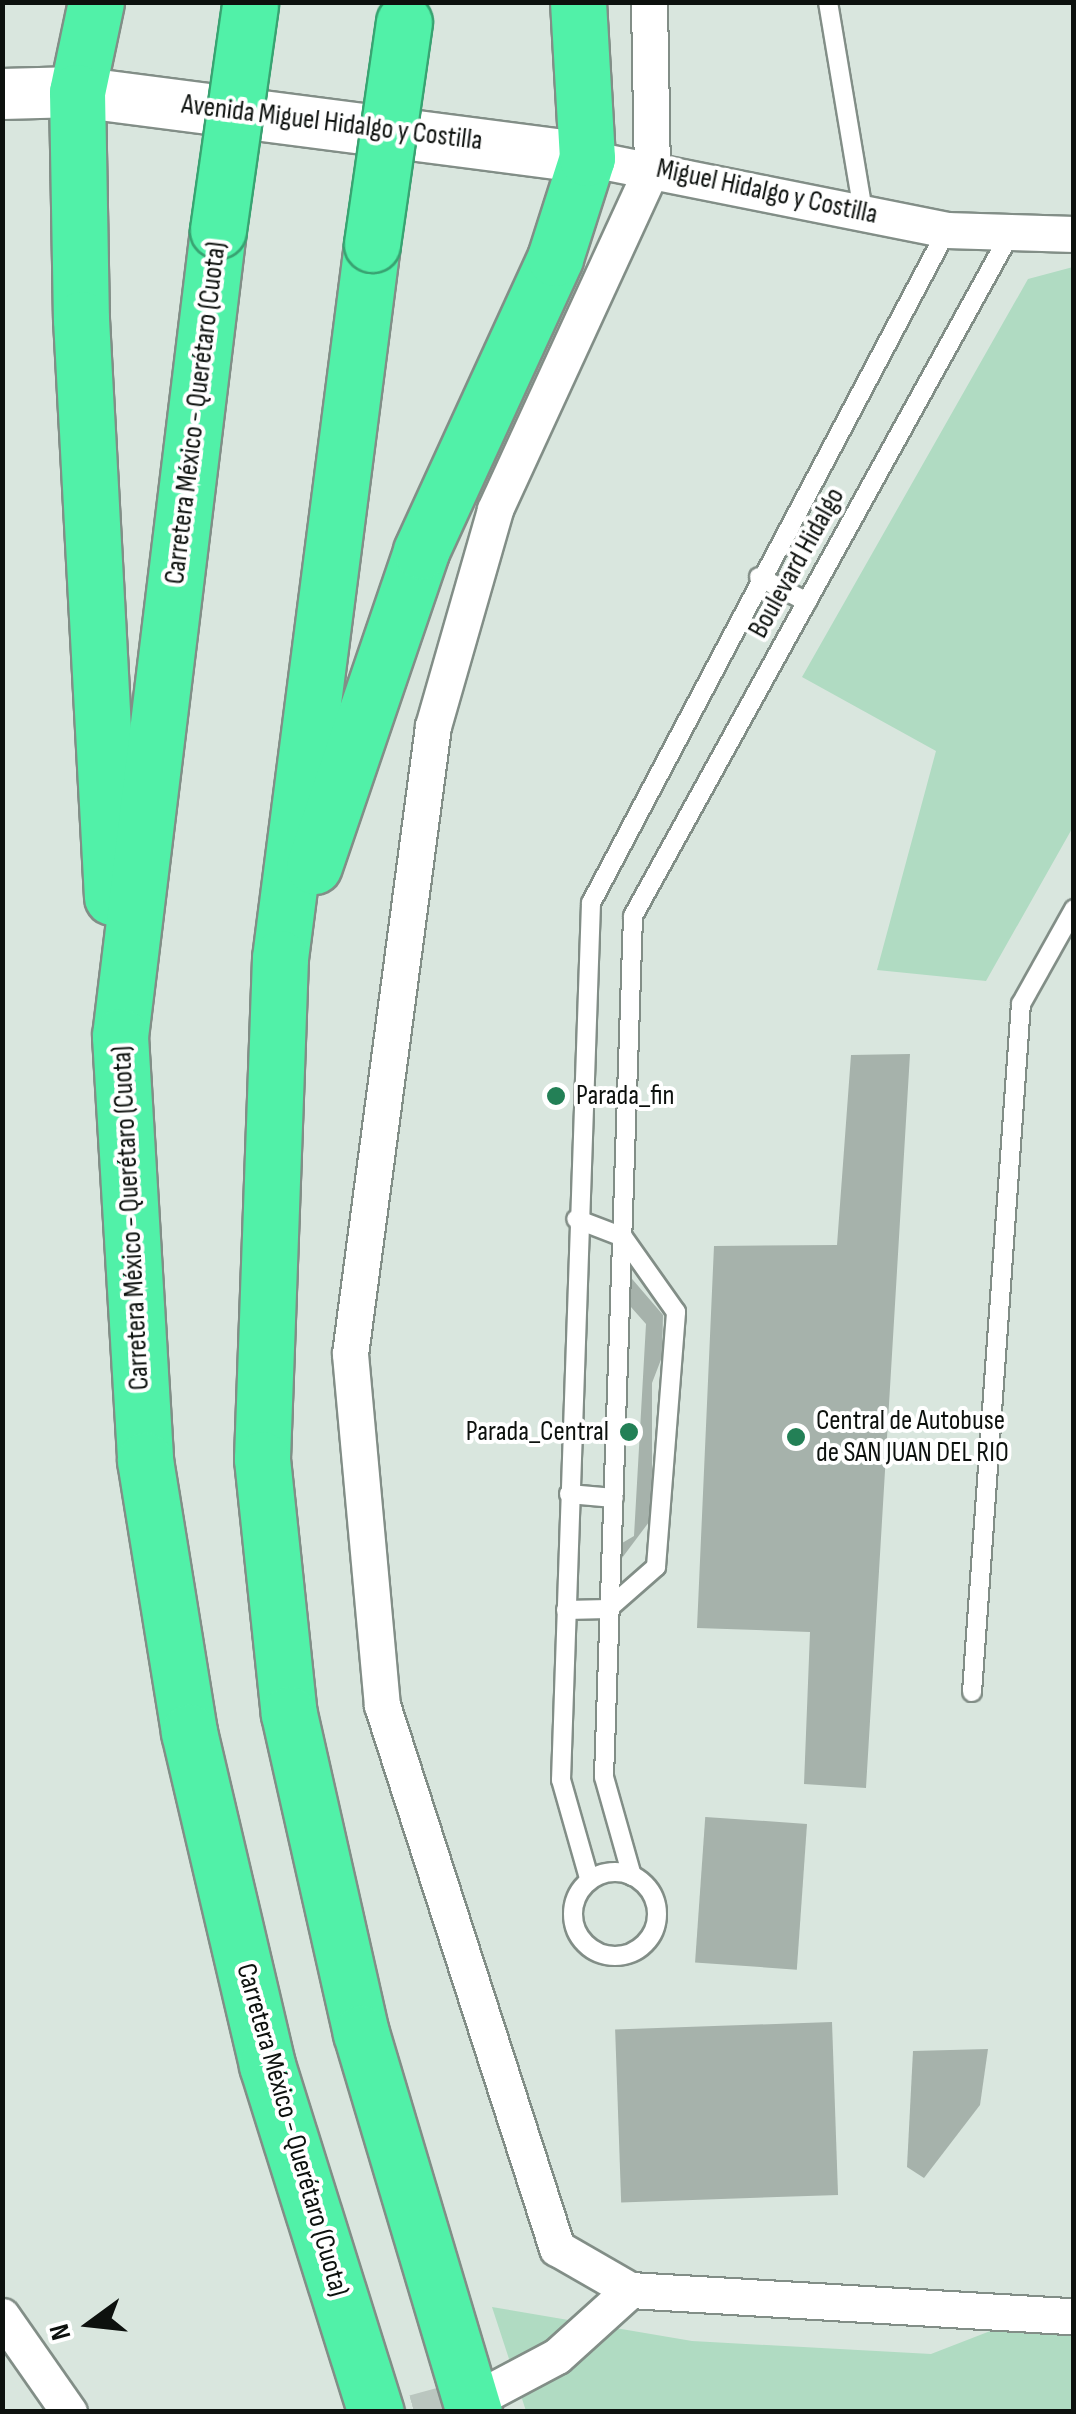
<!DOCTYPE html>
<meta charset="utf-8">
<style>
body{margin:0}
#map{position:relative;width:1076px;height:2414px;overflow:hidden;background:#d9e6de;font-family:"Sofia Sans Condensed",sans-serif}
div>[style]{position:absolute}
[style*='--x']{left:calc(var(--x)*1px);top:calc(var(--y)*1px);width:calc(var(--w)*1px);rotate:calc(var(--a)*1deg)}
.green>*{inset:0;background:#b0dbc2}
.building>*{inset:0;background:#a6b2ab;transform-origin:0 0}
.street-tunnel>*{height:35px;margin-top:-17.5px;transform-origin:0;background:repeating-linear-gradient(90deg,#bac6bf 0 35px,transparent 0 53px)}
.roads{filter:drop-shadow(2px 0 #828e87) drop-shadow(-2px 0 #828e87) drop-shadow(0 2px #828e87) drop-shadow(0 -2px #828e87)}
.lane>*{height:18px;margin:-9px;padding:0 9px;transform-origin:9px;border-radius:9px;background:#fff}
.lane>.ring{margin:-9px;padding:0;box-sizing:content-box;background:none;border:18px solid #fff;border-radius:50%}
.street>*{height:35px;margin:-17.5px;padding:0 17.5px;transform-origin:17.5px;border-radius:17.5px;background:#fff}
.secondary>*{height:50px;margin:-25px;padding:0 25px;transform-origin:25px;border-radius:25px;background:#fff}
.highway>*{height:55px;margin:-27.5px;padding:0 27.5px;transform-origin:27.5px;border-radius:27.5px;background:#51f1a8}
.bridges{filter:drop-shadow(2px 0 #39a372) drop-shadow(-2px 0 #39a372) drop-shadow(0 2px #39a372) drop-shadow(0 -2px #39a372)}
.highway-bridge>*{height:55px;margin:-27.5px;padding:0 27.5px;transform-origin:27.5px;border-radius:27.5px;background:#51f1a8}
.dots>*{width:28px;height:28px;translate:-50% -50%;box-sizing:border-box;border:5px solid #fff;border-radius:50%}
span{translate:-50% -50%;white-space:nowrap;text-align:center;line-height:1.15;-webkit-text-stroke:8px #fff;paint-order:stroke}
.street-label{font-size:28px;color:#0d110e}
.poi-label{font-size:28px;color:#0d110e}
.left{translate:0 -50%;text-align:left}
.right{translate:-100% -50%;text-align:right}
.frame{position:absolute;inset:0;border:5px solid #0d110e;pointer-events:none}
.north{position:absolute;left:40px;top:2274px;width:100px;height:100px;-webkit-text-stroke:8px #fff;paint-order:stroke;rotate:255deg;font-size:28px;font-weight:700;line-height:40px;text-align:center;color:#0d110e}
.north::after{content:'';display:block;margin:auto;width:35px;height:45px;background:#0d110e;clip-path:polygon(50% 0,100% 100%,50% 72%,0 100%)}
</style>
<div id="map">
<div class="green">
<i style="clip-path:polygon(1073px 267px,1073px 827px,986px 981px,877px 970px,936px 751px,802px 677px,1028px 279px)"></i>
<i style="clip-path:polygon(1073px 2299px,1073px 2411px,526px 2411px,492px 2307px,692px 2341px,931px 2354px)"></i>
</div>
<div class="building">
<i style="clip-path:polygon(910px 1054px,866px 1788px,804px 1784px,810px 1632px,697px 1628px,714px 1246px,837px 1245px,851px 1055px)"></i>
<i style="clip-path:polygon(627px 1273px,663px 1315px,662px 1357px,652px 1383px,652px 1518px,610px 1574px,612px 1549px,634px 1536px,646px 1324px,623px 1298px)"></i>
<i style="left:807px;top:1824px;width:146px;height:102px;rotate:94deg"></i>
<i style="left:832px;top:2022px;width:173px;height:217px;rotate:88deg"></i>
<i style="clip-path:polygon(988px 2049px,980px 2105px,924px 2178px,907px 2167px,913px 2051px)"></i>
</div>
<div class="street-tunnel">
<i style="--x:414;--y:2412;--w:76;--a:-15.3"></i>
</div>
<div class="roads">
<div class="lane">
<i style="--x:828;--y:2;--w:212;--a:80.5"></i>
<i style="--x:759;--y:577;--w:54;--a:27.5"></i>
<i style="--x:569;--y:1494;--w:45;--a:5.1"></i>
<i style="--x:566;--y:1610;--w:42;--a:-1.4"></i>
<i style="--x:608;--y:1609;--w:64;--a:-41.2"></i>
<i style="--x:656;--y:1567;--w:256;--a:-85.5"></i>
<i style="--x:676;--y:1312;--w:92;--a:-125.2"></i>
<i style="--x:623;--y:1237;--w:50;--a:-159"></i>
<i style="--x:972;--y:1692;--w:690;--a:-85.93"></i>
<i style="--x:1021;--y:1004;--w:109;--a:-60.8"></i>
<i class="ring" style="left:573px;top:1872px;width:66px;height:66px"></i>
<i style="--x:632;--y:1876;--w:103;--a:-105.8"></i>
<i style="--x:604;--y:1777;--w:861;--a:-88.07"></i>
<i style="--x:633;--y:916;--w:777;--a:-61.06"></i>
<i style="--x:589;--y:1878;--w:102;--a:-105.9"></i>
<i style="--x:561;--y:1780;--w:878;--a:-88.04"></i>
<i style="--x:591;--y:903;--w:761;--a:-62.12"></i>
</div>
<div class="street">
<i style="--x:649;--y:2;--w:166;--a:89"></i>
<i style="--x:652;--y:168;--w:376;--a:114.7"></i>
<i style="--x:495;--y:510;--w:225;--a:106"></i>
<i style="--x:433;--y:726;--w:633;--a:97.53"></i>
<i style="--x:350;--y:1354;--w:352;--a:84.8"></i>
<i style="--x:382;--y:1705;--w:571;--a:72.14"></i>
<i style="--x:557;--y:2248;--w:84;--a:29.9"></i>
<i style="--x:630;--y:2290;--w:445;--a:3.4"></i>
<i style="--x:587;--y:158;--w:367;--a:11.3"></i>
<i style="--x:947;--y:230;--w:127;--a:1.8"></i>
<i style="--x:2;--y:2316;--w:117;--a:55.1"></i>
<i style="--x:493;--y:2390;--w:72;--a:-28"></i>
<i style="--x:557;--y:2356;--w:98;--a:-42.1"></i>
</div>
<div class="secondary">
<i style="--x:2;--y:94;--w:75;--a:-1.5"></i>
<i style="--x:77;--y:92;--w:514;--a:7.37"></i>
</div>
<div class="highway">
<i style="--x:96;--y:2;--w:92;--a:101.9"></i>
<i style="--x:77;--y:92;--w:227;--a:89"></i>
<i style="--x:81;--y:319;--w:579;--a:86.93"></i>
<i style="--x:218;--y:230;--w:812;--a:96.93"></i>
<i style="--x:120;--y:1036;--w:425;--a:86.6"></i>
<i style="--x:145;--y:1460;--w:276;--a:80.8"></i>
<i style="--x:189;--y:1732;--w:342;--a:76.8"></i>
<i style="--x:267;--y:2065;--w:364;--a:72.6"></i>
<i style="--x:372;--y:244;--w:720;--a:97.34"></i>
<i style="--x:280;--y:958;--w:501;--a:92.06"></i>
<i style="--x:262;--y:1459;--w:256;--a:84"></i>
<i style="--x:289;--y:1714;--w:327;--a:77.3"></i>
<i style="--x:361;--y:2033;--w:395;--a:73.4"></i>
<i style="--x:314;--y:866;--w:333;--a:-71.2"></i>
<i style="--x:421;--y:551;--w:322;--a:-65.4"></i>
<i style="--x:555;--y:258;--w:105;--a:-72.3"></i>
<i style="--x:587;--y:158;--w:156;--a:-93.3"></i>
</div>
</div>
<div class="bridges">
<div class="highway-bridge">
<i style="--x:218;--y:230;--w:227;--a:-81.9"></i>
<i style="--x:372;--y:244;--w:224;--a:-81.8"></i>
</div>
</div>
<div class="dots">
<i style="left:556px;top:1096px;background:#238056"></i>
<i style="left:629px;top:1432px;background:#238056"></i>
<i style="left:796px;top:1437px;background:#238056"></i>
</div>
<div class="street-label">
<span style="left:332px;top:123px;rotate:7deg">Avenida Miguel Hidalgo y Costilla</span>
<span style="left:767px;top:192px;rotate:12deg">Miguel Hidalgo y Costilla</span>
<span style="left:196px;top:413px;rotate:-83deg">Carretera México - Querétaro (Cuota)</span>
<span style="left:797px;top:563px;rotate:-61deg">Boulevard Hidalgo</span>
<span style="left:131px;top:1218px;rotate:-93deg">Carretera México - Querétaro (Cuota)</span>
<span style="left:292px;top:2130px;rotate:74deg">Carretera México - Querétaro (Cuota)</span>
</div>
<div class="poi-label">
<span class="left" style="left:576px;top:1096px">Parada_fin</span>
<span class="left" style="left:816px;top:1437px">Central de Autobuse<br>de SAN JUAN DEL RIO</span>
<span class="right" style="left:609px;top:1432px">Parada_Central</span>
</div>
<div class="frame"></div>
<div class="north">N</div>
</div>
